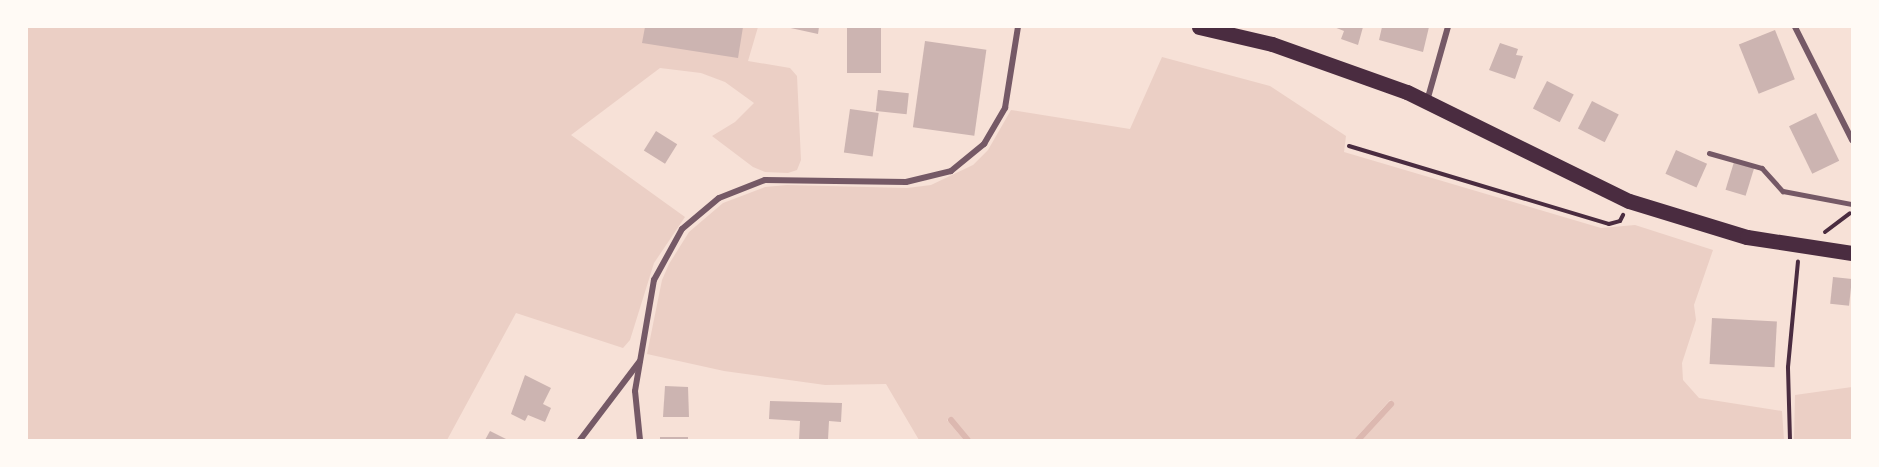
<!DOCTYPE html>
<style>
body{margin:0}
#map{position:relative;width:1879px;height:467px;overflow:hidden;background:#f7e1d7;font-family:Figtree,sans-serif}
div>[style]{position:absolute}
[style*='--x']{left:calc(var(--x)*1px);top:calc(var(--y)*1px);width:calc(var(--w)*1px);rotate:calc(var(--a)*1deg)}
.green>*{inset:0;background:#ebcfc5}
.stream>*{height:6px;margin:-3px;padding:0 3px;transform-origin:3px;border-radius:3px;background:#dcb8b0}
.building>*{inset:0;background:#ccb4b1;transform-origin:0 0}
.path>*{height:4px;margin:-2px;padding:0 2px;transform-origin:2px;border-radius:2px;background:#4a2c40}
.service>*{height:4.5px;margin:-2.25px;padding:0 2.25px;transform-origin:2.25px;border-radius:2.25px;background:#755966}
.minor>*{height:6px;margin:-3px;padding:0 3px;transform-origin:3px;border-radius:3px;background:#755966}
.primary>*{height:15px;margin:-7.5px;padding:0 7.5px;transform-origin:7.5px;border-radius:7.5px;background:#4a2c40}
span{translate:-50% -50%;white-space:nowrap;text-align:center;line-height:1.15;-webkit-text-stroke:6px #fffaf5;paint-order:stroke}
.frame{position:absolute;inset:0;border:28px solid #fffaf5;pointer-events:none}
</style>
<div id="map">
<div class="green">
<i style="clip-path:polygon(27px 27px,758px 27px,748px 61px,790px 68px,797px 76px,801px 160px,797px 170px,788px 173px,765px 172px,753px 167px,712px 136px,735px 122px,754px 103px,725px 82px,701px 73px,660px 68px,571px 135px,685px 217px,654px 263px,630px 340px,623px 348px,516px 313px,447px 440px,27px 440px)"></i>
<i style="clip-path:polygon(1162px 57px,1270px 86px,1346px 136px,1344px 152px,1601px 228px,1635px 225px,1713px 250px,1694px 305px,1696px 320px,1682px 363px,1683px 380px,1699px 398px,1782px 411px,1784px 440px,1361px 440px,1394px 404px,1390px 400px,1354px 440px,971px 440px,951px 417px,947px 420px,964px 440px,919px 440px,886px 384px,825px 385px,724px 371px,647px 354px,662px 280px,669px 264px,689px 232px,723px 203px,765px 187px,787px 185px,907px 188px,931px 185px,973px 165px,988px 150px,1011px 110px,1130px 129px)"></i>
<i style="clip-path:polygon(1852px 387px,1852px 440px,1794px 440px,1795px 395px)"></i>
</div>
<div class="stream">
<i style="--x:951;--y:420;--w:26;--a:50"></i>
<i style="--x:1358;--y:440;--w:49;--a:-47.5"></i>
</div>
<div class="building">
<i style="clip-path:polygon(645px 27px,743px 27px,738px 58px,642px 43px)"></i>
<i style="clip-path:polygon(786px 27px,819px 27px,818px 34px)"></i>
<i style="left:847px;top:27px;width:34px;height:46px"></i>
<i style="clip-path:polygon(1334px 27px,1363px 27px,1358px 45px,1341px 39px,1344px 31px)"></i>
<i style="clip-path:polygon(1382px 27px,1429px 27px,1423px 52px,1379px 40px)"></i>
<i style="left:1775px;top:30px;width:53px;height:39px;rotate:68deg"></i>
<i style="left:925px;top:41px;width:62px;height:87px;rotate:8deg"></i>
<i style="clip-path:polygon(1500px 43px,1518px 49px,1516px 55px,1523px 56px,1515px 79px,1489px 70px)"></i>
<i style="left:1547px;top:81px;width:30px;height:31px;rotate:27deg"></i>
<i style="left:878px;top:90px;width:31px;height:21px;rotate:6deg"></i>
<i style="left:1592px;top:101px;width:30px;height:31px;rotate:27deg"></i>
<i style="left:850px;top:109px;width:29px;height:44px;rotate:8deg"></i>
<i style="left:1816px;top:113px;width:53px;height:30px;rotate:64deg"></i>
<i style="left:656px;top:131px;width:25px;height:23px;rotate:32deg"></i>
<i style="left:1676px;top:150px;width:34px;height:26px;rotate:24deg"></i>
<i style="left:1734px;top:162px;width:21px;height:29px;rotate:17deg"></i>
<i style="left:1833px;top:277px;width:19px;height:27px;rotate:6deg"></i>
<i style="left:1712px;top:318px;width:65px;height:46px;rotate:3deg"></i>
<i style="clip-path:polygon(525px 375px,551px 388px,543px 404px,551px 408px,545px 422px,528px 415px,525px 421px,511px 414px)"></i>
<i style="clip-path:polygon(665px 386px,688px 387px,689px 417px,663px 417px)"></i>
<i style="clip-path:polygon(770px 401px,842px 403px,841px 422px,829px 421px,828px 440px,799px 440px,800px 421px,769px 419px)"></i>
<i style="clip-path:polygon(490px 431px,508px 440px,485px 440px)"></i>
<i style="left:660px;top:437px;width:28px;height:3px"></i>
</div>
<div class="path">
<i style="--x:1349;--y:146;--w:271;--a:16.7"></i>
<i style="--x:1609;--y:224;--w:11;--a:-15"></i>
<i style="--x:1620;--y:221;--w:7;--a:-63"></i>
<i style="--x:1825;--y:232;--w:31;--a:-37"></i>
<i style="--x:1790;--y:440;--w:73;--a:-91.6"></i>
<i style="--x:1788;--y:367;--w:106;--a:-84.6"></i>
</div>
<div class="service">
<i style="--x:1709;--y:153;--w:55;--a:15.8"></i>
<i style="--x:1762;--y:168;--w:31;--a:48"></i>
<i style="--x:1783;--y:191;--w:70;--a:10.7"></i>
</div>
<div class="minor">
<i style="--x:1795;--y:27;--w:127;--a:63.2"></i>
<i style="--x:1427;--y:101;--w:77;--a:-74.2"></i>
<i style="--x:580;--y:440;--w:99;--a:-52.8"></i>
<i style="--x:640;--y:440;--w:49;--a:-95.8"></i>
<i style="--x:635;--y:391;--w:113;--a:-80.3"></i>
<i style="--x:654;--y:280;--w:58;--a:-61.2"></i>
<i style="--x:682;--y:229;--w:48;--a:-40"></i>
<i style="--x:719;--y:198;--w:49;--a:-21.4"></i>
<i style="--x:765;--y:180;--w:141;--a:0.8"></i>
<i style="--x:906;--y:182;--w:46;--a:-13.7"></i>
<i style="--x:951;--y:171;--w:43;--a:-39.3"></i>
<i style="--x:984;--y:144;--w:42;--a:-59.7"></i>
<i style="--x:1005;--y:108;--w:82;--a:-80.9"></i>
</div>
<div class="primary">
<i style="--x:1199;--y:27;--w:75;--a:13.1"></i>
<i style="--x:1272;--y:44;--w:143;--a:19.6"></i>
<i style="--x:1407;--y:92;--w:247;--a:26.2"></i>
<i style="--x:1629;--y:201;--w:123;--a:17"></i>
<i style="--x:1747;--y:237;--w:106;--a:8.7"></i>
</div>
<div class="frame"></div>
</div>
